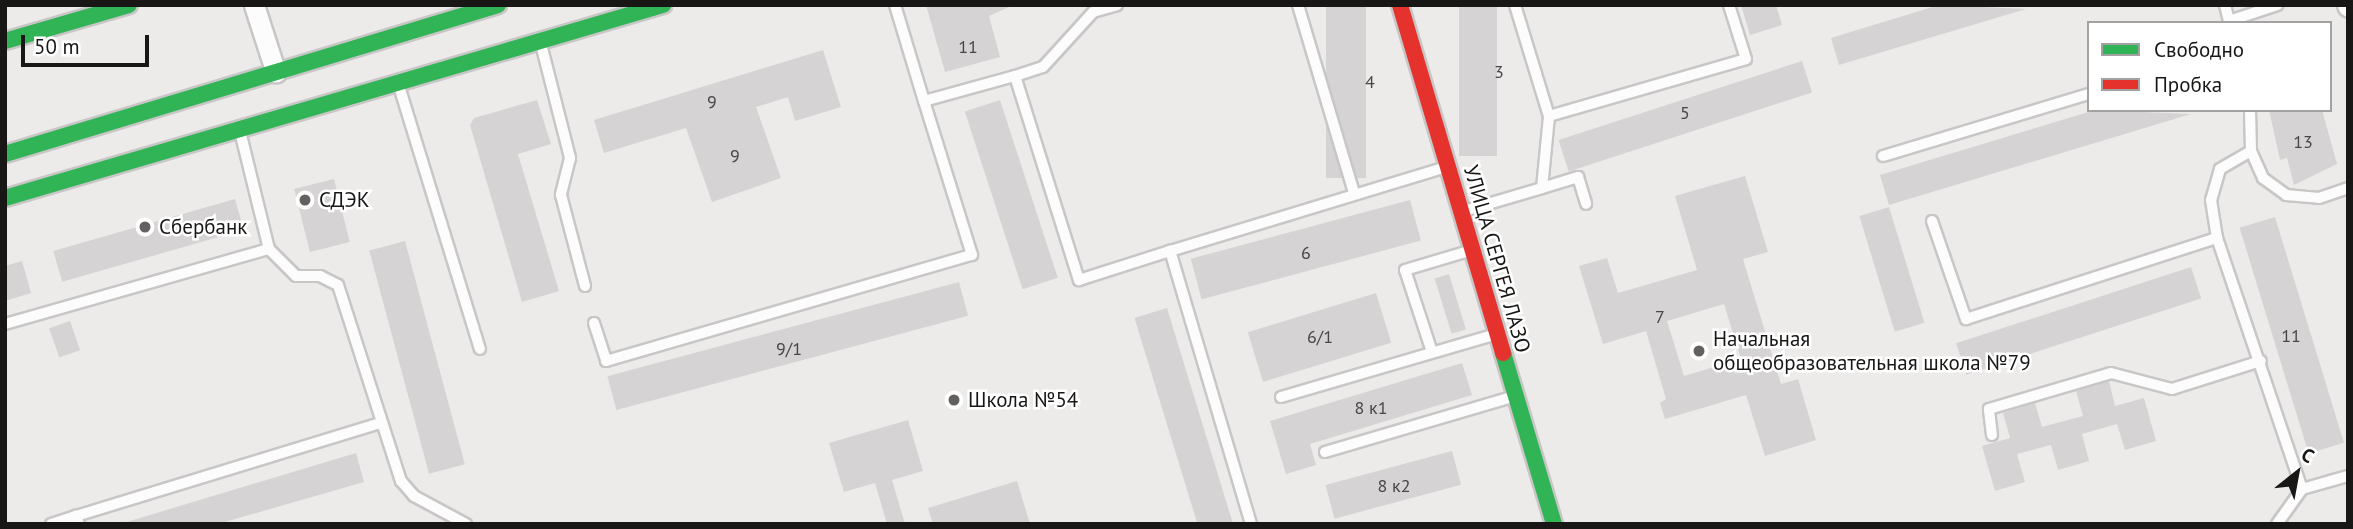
<!DOCTYPE html>
<meta charset="utf-8">
<style>
body{margin:0}
#map{position:relative;width:2353px;height:529px;overflow:hidden;background:#edebea;font-family:"PT Sans",sans-serif}
div>[style]{position:absolute}
[style*='--x']{left:calc(var(--x)*1px);top:calc(var(--y)*1px);width:calc(var(--w)*1px);rotate:calc(var(--a)*1deg)}
.building>*{inset:0;background:#d5d3d3;transform-origin:0 0}
.roads{filter:drop-shadow(2px 0 #c8c6c6) drop-shadow(-2px 0 #c8c6c6) drop-shadow(0 2px #c8c6c6) drop-shadow(0 -2px #c8c6c6)}
.lane>*{height:10px;margin:-5px;padding:0 5px;transform-origin:5px;border-radius:5px;background:#fcfcfc}
.street>*{height:19px;margin:-9.5px;padding:0 9.5px;transform-origin:9.5px;border-radius:9.5px;background:#fcfcfc}
.fast>*{height:16px;margin:-8px;padding:0 8px;transform-origin:8px;border-radius:8px;background:#30b455}
.jam>*{height:16px;margin:-8px;padding:0 8px;transform-origin:8px;border-radius:8px;background:#e5322d}
.dots>*{width:19px;height:19px;translate:-50% -50%;box-sizing:border-box;border:4px solid #fff;border-radius:50%}
span{translate:-50% -50%;white-space:nowrap;text-align:center;line-height:1.15;-webkit-text-stroke:5px #fff;paint-order:stroke}
.number-label{font-size:18px;color:#484746}
.number-label span{-webkit-text-stroke-width:0}
.poi-label{font-size:21px;color:#181716}
.left{translate:0 -50%;text-align:left}
.street-label{font-size:21px;color:#181716}
.frame{position:absolute;inset:0;border:7px solid #181716;pointer-events:none}
.legend{position:absolute;left:2087px;top:21px;width:245px;height:91px;box-sizing:border-box;background:#fff;border:2px solid #a3a2a2;margin:0;padding:9px 12px;list-style:none;font-size:21px;color:#181716}
.legend li{display:flex;align-items:center;gap:14px;height:35px}
.legend b{width:35px;border:2px solid #a3a2a2}
.north{position:absolute;left:2262px;top:438px;width:70px;height:70px;-webkit-text-stroke:5px #fff;paint-order:stroke;rotate:31deg;font-size:19px;font-weight:700;line-height:28px;text-align:center;color:#181716}
.north::after{content:'';display:block;margin:auto;width:24px;height:32px;background:#181716;clip-path:polygon(50% 0,100% 100%,50% 72%,0 100%)}
.scale{position:absolute;left:21px;top:35px;width:128px;height:32px;box-sizing:border-box;border:4px solid #181716;border-top:0;padding-left:9px;font-size:21px;line-height:24px;white-space:nowrap;color:#181716;-webkit-text-stroke:5px #fff;paint-order:stroke}
</style>
<div id="map">
<div class="building">
<i style="clip-path:polygon(926px 5px,1014px 5px,989px 16px,1000px 57px,945px 72px)"></i>
<i style="left:1326px;top:5px;width:40px;height:173px"></i>
<i style="left:1459px;top:5px;width:38px;height:151px"></i>
<i style="clip-path:polygon(1741px 5px,1776px 5px,1782px 25px,1750px 35px)"></i>
<i style="clip-path:polygon(1939px 5px,2026px 9px,1839px 65px,1831px 38px)"></i>
<i style="clip-path:polygon(823px 50px,841px 107px,795px 121px,788px 97px,756px 107px,781px 178px,712px 202px,686px 128px,604px 153px,594px 120px)"></i>
<i style="left:1802px;top:61px;width:33px;height:256px;rotate:72deg"></i>
<i style="clip-path:polygon(537px 100px,551px 144px,518px 154px,559px 291px,522px 302px,470px 125px,474px 118px)"></i>
<i style="left:1000px;top:100px;width:187px;height:37px;rotate:72deg"></i>
<i style="clip-path:polygon(2095px 110px,2191px 114px,1889px 205px,1880px 175px)"></i>
<i style="clip-path:polygon(2269px 110px,2322px 110px,2337px 164px,2294px 185px,2287px 158px,2280px 160px)"></i>
<i style="clip-path:polygon(evenodd,1745px 176px,1768px 252px,1743px 259px,1781px 384px,1798px 379px,1816px 440px,1765px 456px,1746px 395px,1665px 419px,1660px 403px,1666px 399px,1646px 331px,1603px 344px,1579px 266px,1607px 258px,1618px 293px,1697px 270px,1675px 196px,1745px 176px,1724px 304px,1741px 359px,1684px 376px,1667px 321px,1724px 304px)"></i>
<i style="left:334px;top:179px;width:65px;height:41px;rotate:76deg"></i>
<i style="left:235px;top:199px;width:32px;height:189px;rotate:74deg"></i>
<i style="left:1410px;top:200px;width:42px;height:227px;rotate:75deg"></i>
<i style="left:1889px;top:207px;width:121px;height:31px;rotate:73deg"></i>
<i style="left:2275px;top:217px;width:236px;height:37px;rotate:73deg"></i>
<i style="left:405px;top:241px;width:231px;height:37px;rotate:75deg"></i>
<i style="clip-path:polygon(22px 261px,31px 293px,5px 301px,5px 266px)"></i>
<i style="left:2191px;top:267px;width:33px;height:247px;rotate:72deg"></i>
<i style="left:1449px;top:274px;width:58px;height:15px;rotate:73deg"></i>
<i style="left:959px;top:282px;width:35px;height:364px;rotate:75deg"></i>
<i style="left:1376px;top:293px;width:52px;height:134px;rotate:73deg"></i>
<i style="left:1167px;top:308px;width:226px;height:34px;rotate:73deg"></i>
<i style="left:70px;top:321px;width:31px;height:22px;rotate:71deg"></i>
<i style="clip-path:polygon(1462px 363px,1472px 395px,1310px 444px,1316px 465px,1286px 474px,1270px 421px)"></i>
<i style="clip-path:polygon(2109px 381px,2115px 406px,2144px 398px,2156px 441px,2125px 450px,2117px 424px,2082px 434px,2089px 461px,2058px 470px,2051px 445px,2017px 454px,2025px 482px,1995px 491px,1982px 446px,2010px 438px,2003px 413px,2035px 403px,2042px 427px,2083px 416px,2076px 391px)"></i>
<i style="clip-path:polygon(908px 420px,923px 471px,892px 480px,905px 524px,887px 524px,875px 483px,844px 492px,829px 443px)"></i>
<i style="left:1452px;top:451px;width:35px;height:131px;rotate:75deg"></i>
<i style="clip-path:polygon(356px 453px,364px 482px,218px 524px,120px 524px)"></i>
<i style="clip-path:polygon(1017px 481px,1030px 524px,933px 524px,928px 508px)"></i>
</div>
<div class="roads">
<div class="lane">
<i style="--x:895;--y:5;--w:100;--a:73.2"></i>
<i style="--x:924;--y:101;--w:94;--a:-15.4"></i>
<i style="--x:1015;--y:76;--w:214;--a:72.6"></i>
<i style="--x:1079;--y:280;--w:96;--a:-17.7"></i>
<i style="--x:1298;--y:5;--w:196;--a:73.4"></i>
<i style="--x:1515;--y:5;--w:116;--a:73"></i>
<i style="--x:1549;--y:116;--w:205;--a:-16.1"></i>
<i style="--x:1746;--y:59;--w:57;--a:-107.5"></i>
<i style="--x:2225;--y:5;--w:16;--a:76"></i>
<i style="--x:2229;--y:21;--w:51;--a:-18.4"></i>
<i style="--x:541;--y:44;--w:118;--a:75.7"></i>
<i style="--x:570;--y:158;--w:38;--a:104"></i>
<i style="--x:561;--y:195;--w:94;--a:75.2"></i>
<i style="--x:1015;--y:76;--w:29;--a:-18"></i>
<i style="--x:1043;--y:67;--w:74;--a:-47.7"></i>
<i style="--x:1093;--y:12;--w:25;--a:-16"></i>
<i style="--x:399;--y:86;--w:275;--a:72.9"></i>
<i style="--x:2250;--y:110;--w:41;--a:88.6"></i>
<i style="--x:2251;--y:151;--w:30;--a:66"></i>
<i style="--x:2263;--y:178;--w:29;--a:36"></i>
<i style="--x:2286;--y:195;--w:33;--a:5"></i>
<i style="--x:2319;--y:198;--w:31;--a:-19"></i>
<i style="--x:240;--y:131;--w:122;--a:76.2"></i>
<i style="--x:2251;--y:151;--w:36;--a:150"></i>
<i style="--x:2220;--y:169;--w:32;--a:106"></i>
<i style="--x:2211;--y:200;--w:38;--a:81"></i>
<i style="--x:2217;--y:238;--w:265;--a:71.3"></i>
<i style="--x:2302;--y:489;--w:48;--a:-15.8"></i>
<i style="--x:1883;--y:156;--w:215;--a:-16.8"></i>
<i style="--x:1542;--y:188;--w:38;--a:-17"></i>
<i style="--x:1578;--y:177;--w:28;--a:73"></i>
<i style="--x:1464;--y:211;--w:81;--a:-16.4"></i>
<i style="--x:1542;--y:188;--w:72;--a:-84.4"></i>
<i style="--x:1932;--y:221;--w:104;--a:70.9"></i>
<i style="--x:1966;--y:319;--w:264;--a:-17.9"></i>
<i style="--x:594;--y:323;--w:40;--a:72"></i>
<i style="--x:606;--y:361;--w:381;--a:-16.2"></i>
<i style="--x:972;--y:255;--w:161;--a:-107.3"></i>
<i style="--x:5;--y:324;--w:274;--a:-15.9"></i>
<i style="--x:269;--y:249;--w:38;--a:45"></i>
<i style="--x:296;--y:276;--w:24;--a:0"></i>
<i style="--x:320;--y:276;--w:20;--a:27"></i>
<i style="--x:338;--y:285;--w:206;--a:72.2"></i>
<i style="--x:401;--y:481;--w:20;--a:49"></i>
<i style="--x:414;--y:496;--w:59;--a:28.3"></i>
<i style="--x:1432;--y:352;--w:86;--a:-108.2"></i>
<i style="--x:1405;--y:270;--w:70;--a:-16.6"></i>
<i style="--x:1281;--y:397;--w:225;--a:-16.3"></i>
<i style="--x:1992;--y:435;--w:26;--a:-97"></i>
<i style="--x:1989;--y:409;--w:127;--a:-16.4"></i>
<i style="--x:2111;--y:373;--w:63;--a:14.7"></i>
<i style="--x:2172;--y:389;--w:93;--a:-17.5"></i>
<i style="--x:1325;--y:452;--w:198;--a:-16.4"></i>
<i style="--x:51;--y:524;--w:26;--a:-18"></i>
<i style="--x:79;--y:524;--w:9;--a:-111"></i>
<i style="--x:76;--y:516;--w:319;--a:-17"></i>
<i style="--x:1251;--y:524;--w:285;--a:-106.5"></i>
<i style="--x:1170;--y:251;--w:288;--a:-16.9"></i>
<i style="--x:2277;--y:524;--w:43;--a:-54.5"></i>
</div>
<div class="street">
<i style="--x:254;--y:5;--w:71;--a:72.1"></i>
<i style="--x:2347;--y:5;--w:2;--a:63"></i>
</div>
<div class="fast">
<i style="--x:5;--y:41;--w:129;--a:-16.2"></i>
<i style="--x:5;--y:154;--w:515;--a:-16.82"></i>
<i style="--x:5;--y:198;--w:686;--a:-16.35"></i>
<i style="--x:1503;--y:353;--w:178;--a:73.4"></i>
</div>
<div class="jam">
<i style="--x:1400;--y:5;--w:363;--a:73.5"></i>
</div>
</div>
<div class="dots">
<i style="left:305px;top:200px;background:#636160"></i>
<i style="left:145px;top:227px;background:#636160"></i>
<i style="left:1699px;top:351px;background:#636160"></i>
<i style="left:954px;top:400px;background:#636160"></i>
</div>
<div class="number-label">
<span style="left:968px;top:47px">11</span>
<span style="left:1499px;top:72px">3</span>
<span style="left:1370px;top:82px">4</span>
<span style="left:712px;top:102px">9</span>
<span style="left:1685px;top:113px">5</span>
<span style="left:2303px;top:142px">13</span>
<span style="left:735px;top:156px">9</span>
<span style="left:1306px;top:253px">6</span>
<span style="left:1660px;top:317px">7</span>
<span style="left:2291px;top:336px">11</span>
<span style="left:1320px;top:337px">6/1</span>
<span style="left:789px;top:349px">9/1</span>
<span style="left:1371px;top:408px">8 к1</span>
<span style="left:1394px;top:486px">8 к2</span>
</div>
<div class="poi-label">
<span class="left" style="left:319px;top:200px">СДЭК</span>
<span class="left" style="left:159px;top:227px">Сбербанк</span>
<span class="left" style="left:1713px;top:351px">Начальная<br>общеобразовательная школа №79</span>
<span class="left" style="left:968px;top:400px">Школа №54</span>
</div>
<div class="street-label">
<span style="left:1497px;top:259px;rotate:74deg">УЛИЦА СЕРГЕЯ ЛАЗО</span>
</div>
<div class="frame"></div>
<ul class="legend">
<li><b style="height:9px;background:#30b455"></b>Свободно</li>
<li><b style="height:9px;background:#e5322d"></b>Пробка</li>
</ul>
<div class="north">С</div>
<div class="scale">50 m</div>
</div>
